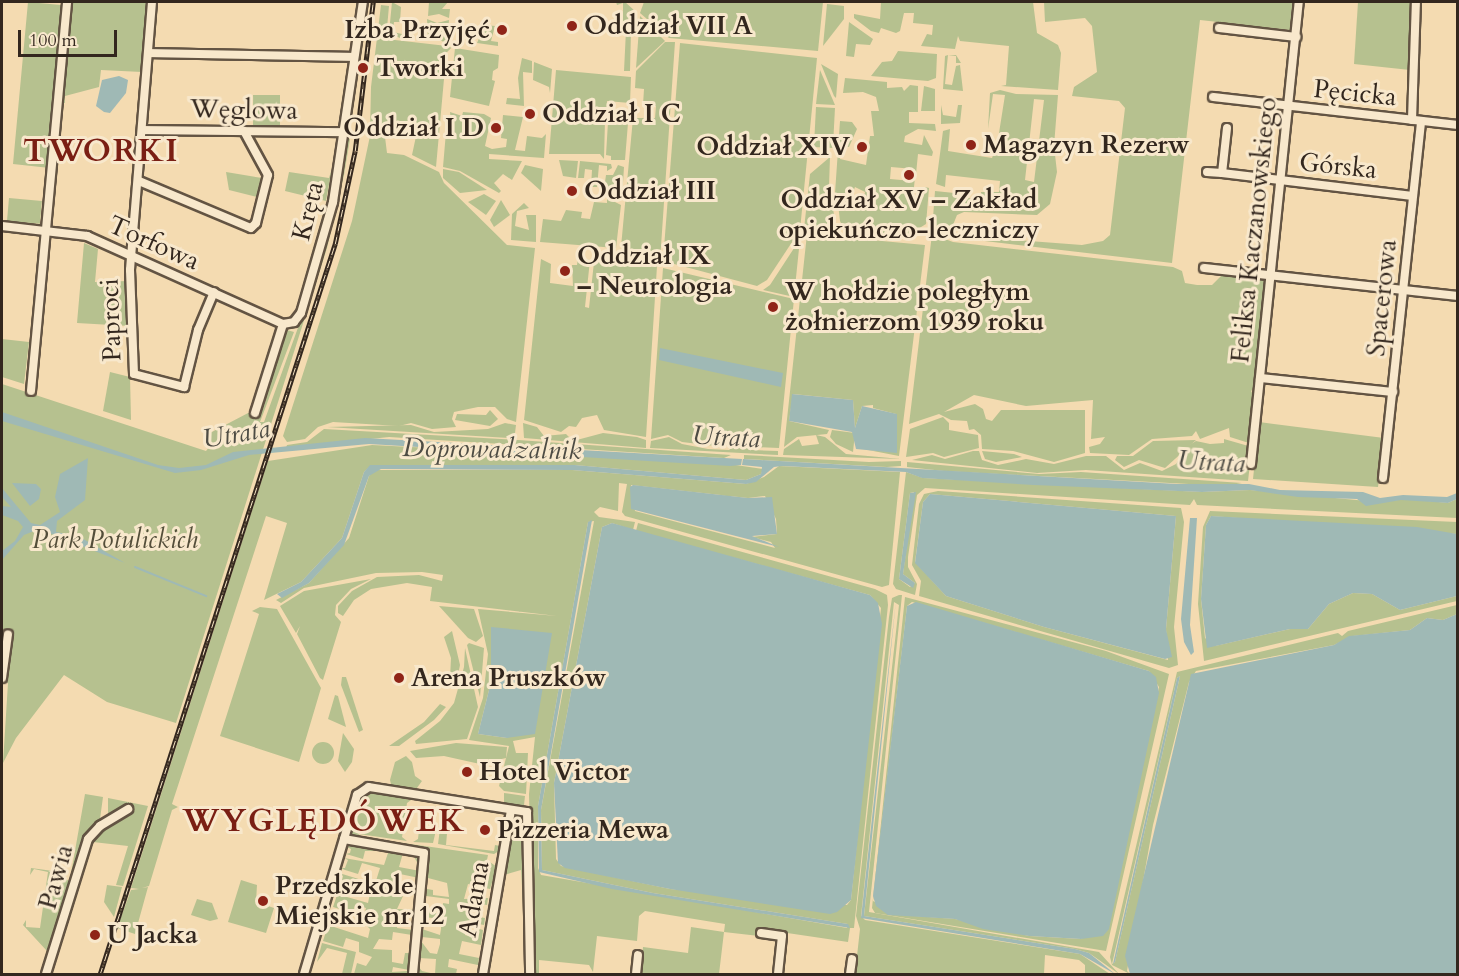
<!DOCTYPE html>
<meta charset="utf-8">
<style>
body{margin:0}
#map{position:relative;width:1459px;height:976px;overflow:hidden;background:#f4dbb1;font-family:Cardo,serif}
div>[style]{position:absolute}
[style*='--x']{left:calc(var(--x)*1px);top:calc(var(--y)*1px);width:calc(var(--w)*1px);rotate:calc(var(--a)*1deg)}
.green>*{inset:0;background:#b6c18f;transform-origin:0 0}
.round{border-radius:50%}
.water>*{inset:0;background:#9fb9b5}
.stream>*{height:2px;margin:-1px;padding:0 1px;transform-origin:1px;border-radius:1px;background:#9fb9b5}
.roads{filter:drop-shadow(2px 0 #635443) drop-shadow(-2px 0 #635443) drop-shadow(0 2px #635443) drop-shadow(0 -2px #635443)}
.street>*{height:8px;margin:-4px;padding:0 4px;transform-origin:4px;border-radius:4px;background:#f8e8cc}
.rail>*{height:4.5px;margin-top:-2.25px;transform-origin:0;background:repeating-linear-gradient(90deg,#f8e8cc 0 7px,#33271e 0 14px);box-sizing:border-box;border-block:2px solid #33271e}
.dots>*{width:16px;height:16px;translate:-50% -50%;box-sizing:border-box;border:3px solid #f8e8cc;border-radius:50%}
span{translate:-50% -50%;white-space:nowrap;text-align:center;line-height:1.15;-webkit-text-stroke:6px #f8e8cc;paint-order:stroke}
.poi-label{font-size:26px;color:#33271e;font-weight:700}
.left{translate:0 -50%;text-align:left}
.right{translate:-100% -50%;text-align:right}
.street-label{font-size:26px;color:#33271e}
.park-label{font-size:26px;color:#544e3a;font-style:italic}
.water-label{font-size:27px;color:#4e4c44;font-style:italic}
.district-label{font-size:32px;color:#7a1f14;font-weight:700;letter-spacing:1.5px}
.frame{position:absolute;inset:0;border:3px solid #33271e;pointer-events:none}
.scale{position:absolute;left:18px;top:30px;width:99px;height:27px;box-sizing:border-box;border:3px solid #33271e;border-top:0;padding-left:8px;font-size:18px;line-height:21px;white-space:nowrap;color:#33271e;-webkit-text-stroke:4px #f8e8cc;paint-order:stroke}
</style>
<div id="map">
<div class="green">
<i style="clip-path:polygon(28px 2px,61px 5px,65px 2px,50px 168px,13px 164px)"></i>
<i style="clip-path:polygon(68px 2px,149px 2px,148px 47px,142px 49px,142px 72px,101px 70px,99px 87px,65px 96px,65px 103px,59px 103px)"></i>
<i style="clip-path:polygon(392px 2px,401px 7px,400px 22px,394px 22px,393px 32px,402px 34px,402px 39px,389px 33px)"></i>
<i style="clip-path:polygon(429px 2px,448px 2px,442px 9px,450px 9px,449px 18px,439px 14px,428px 16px)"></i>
<i style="clip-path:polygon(616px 2px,625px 2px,635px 11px,635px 16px,629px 16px,628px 25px,634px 27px,624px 26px,634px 29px,631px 31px,630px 71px,624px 71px,626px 30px,617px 29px,615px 34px,615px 25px,622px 26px,623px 18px,623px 3px,617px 5px)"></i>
<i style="clip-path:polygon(644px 2px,823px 2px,818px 51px,669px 38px,640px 13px)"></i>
<i style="clip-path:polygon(881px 2px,1033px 2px,1037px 33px,1058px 45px,1061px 53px,1058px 90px,1001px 86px,1006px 85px,1009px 46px,960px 41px,958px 36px,955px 49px,921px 46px,927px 34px,932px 35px,933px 25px,913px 23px,914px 13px,904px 13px,900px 31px,896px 33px,881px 28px,879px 33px,871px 31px,854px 18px,854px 14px,880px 19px)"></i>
<i style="clip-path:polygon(evenodd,1044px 2px,1293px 2px,1290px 30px,1200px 20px,1172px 263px,968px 239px,932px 231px,935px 191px,964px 194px,972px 200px,972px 206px,1005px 209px,1005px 203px,981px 200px,981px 192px,974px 192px,999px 192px,1000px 181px,946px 175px,945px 187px,936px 184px,943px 131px,950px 129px,948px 151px,992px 158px,996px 147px,1011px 144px,999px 133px,1005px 95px,993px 94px,988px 129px,990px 93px,1000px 90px,1016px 94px,1058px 95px,1054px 146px,1057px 172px,1050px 204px,1037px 215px,964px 212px,957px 215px,949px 235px,1082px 245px,1103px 241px,1110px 235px,1125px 108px,1119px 101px,1072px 96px,1074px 87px,1097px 72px,1092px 26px,1085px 18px,1045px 22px,1044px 2px,1034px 99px,1044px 100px,1034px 182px,1025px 180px,1034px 99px)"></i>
<i style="clip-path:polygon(1358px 2px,1410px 2px,1410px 70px,1354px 64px)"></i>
<i style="clip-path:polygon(827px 4px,844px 6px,844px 19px,823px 46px)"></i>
<i style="clip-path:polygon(381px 5px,389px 6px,386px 39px,447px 46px,436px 167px,412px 155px,418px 127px,386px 125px,385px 133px,370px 133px,371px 87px)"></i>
<i style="clip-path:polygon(640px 16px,665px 41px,636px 68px)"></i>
<i style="clip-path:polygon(427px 19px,437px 23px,449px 20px,447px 43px,428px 36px)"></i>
<i style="clip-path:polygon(849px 22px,873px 39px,870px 45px,856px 44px,854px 57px,846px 56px)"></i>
<i style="clip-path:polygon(485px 25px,495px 26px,491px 41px,498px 42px,498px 46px,477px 43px)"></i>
<i style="clip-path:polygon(665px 42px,675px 42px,660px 261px,624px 252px,621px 247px,633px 118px,655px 118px,656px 106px,643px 105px,644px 89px,635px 88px,636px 71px)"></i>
<i style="clip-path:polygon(680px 43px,817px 58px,800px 230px,767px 280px,757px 286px,663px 261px)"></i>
<i style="left:449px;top:46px;width:3px;height:122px;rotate:45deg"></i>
<i style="clip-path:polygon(455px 48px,499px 55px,498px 68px,493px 71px,492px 80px,495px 81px,489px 106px,450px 97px)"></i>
<i style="clip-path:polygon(898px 51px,937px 54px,936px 78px,928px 81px,871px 76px,882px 62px,892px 61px)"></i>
<i style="clip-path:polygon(948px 55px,945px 84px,952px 85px,956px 66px,960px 65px,963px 91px,943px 89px,945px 56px,948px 55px,956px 55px,961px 63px,956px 63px,956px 56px)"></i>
<i style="clip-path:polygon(522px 58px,532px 61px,532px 73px,523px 72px,524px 106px,506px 104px,507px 98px,520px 99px,518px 78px)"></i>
<i style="clip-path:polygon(534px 62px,552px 69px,550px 93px,549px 87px,533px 80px)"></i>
<i style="clip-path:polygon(821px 64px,838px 74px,836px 98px,834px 96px)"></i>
<i style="clip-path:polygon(556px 70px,631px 77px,630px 103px,607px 101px,606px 118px,628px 123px,625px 160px,611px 160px,611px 156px,606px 155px,608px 122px,605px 120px,604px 159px,600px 154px,549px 154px)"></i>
<i style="clip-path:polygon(820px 70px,835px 105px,816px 104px)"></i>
<i style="clip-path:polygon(845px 78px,887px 82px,887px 88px,902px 87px,904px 91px,910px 85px,918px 86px,918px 112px,909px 112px,909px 123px,935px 124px,936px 131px,918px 129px,905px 136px,904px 142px,922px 145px,924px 135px,933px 152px,932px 156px,918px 154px,916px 174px,914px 169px,891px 167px,890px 179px,912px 181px,915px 177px,913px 197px,923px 198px,925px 187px,929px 188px,926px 224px,908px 235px,845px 231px,840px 221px,837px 195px,851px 196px,850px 201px,862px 207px,865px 192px,855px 187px,852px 195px,835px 193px,840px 121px,852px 122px,857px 129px,849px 147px,841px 146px,840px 159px,866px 165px,870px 136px,874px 136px,871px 111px,879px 111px,876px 97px,863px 92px,843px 93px)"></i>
<i style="clip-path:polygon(924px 86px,935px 89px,935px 111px,921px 111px)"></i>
<i style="left:253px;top:95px;width:27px;height:32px"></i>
<i style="clip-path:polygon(941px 105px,943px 115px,956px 117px,958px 105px,962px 105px,960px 123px,941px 124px)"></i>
<i style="left:816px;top:107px;width:19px;height:40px;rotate:3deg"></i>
<i style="clip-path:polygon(450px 112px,462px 116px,463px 112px,484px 114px,491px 118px,485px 146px,492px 149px,506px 147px,507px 139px,501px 138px,503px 115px,523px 117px,515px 150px,525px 151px,527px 136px,542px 138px,546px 134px,544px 158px,489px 154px,489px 159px,522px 161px,512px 180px,503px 174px,494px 183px,501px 191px,499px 193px,460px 171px,443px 167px,446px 132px,452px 132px)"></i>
<i style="clip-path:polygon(370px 136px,385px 137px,387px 153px,404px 155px,439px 172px,444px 183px,507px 245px,535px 248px,516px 422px,507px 419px,495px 407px,478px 407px,454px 412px,452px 419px,456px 427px,432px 429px,411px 423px,399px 426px,333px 422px,318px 427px,305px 439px,287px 442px,283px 436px,352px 221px)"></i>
<i style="clip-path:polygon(346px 139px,350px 139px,344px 175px,327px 248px,176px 723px,107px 702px,64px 675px,16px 738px,3px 763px,8px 683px,2px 682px,2px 384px,206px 451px,210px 446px,206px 444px,208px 434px,250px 412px,253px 405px,252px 414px,287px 330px,294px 332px,260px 422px,264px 422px,304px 311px,334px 204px)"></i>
<i style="clip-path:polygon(830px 157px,829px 187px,835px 220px,829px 230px,804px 229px,810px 174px)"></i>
<i style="clip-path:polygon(559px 160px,578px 161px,576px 178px,563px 176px)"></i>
<i style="clip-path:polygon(580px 161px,611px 164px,612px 168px,607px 171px,607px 166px,599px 165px,597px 187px,591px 187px,592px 170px,585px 169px,584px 178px,578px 178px)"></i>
<i style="clip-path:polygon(525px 165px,543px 169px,541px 191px,521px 173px)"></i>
<i style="clip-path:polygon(618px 165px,624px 167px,622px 199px,611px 200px,621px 205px,616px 248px,540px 242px,543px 219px,561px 221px,566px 210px,582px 212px,581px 218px,590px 219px,594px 202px,607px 203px,607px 196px,603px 196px,606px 175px,613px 175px)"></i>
<i style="clip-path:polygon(332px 168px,326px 201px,285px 191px,289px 172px,329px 178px)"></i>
<i style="clip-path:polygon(443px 169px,459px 172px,487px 190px,460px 193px,443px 178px)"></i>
<i style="clip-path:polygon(226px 172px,262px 178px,257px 197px,229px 190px)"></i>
<i style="clip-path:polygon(484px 194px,496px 201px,486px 215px,468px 202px)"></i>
<i style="left:9px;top:198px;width:33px;height:23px;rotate:5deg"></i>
<i style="clip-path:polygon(501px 200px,510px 215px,494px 227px,490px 220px)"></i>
<i style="clip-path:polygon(524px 203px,529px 208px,517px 211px,515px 226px,529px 230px,526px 215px,536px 215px,536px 242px,511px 240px,512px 214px)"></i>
<i style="clip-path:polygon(807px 234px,925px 245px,899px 456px,868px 450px,897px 452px,896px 414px,873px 408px,873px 405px,862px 406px,855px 428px,853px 400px,793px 394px,789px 421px,829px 430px,827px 434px,797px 437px,784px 447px)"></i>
<i style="clip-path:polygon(932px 234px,953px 242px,1173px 267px,1182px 271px,1185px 283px,1197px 285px,1212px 285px,1222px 275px,1268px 280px,1257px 385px,1251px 391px,1255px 399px,1252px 444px,1230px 437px,1229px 428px,1200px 439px,1196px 431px,1192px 436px,1152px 439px,1129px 455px,1090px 453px,1089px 447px,1100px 444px,1105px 437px,1091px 439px,1093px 400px,1026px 406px,974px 395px,944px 412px,975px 404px,983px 409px,986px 419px,992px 421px,1001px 410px,1085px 410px,1085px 453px,1054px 462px,1013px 451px,982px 449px,981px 435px,974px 429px,969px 430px,967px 421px,951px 420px,939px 414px,909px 424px)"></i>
<i style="clip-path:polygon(800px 239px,794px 297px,763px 290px,770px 285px)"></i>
<i style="clip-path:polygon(84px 243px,98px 249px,95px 282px,128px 281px,129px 326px,77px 323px)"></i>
<i style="clip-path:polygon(595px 253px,657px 266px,646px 437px,604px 430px,597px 415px,582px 418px,576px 427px,569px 426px,561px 432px,524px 420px,541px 259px,551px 264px,550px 283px,573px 286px,572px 265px,577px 265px,578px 258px,590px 260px,585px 307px,589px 308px)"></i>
<i style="clip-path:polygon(663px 268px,794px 299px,779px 448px,753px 447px,737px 439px,724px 447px,682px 442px,668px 435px,651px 439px)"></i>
<i style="clip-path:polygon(2px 339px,29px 342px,24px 384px,2px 377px)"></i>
<i style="clip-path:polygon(110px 372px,130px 377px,131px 420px,103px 411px)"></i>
<i style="clip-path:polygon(490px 410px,498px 419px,490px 426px,455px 420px,457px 414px,486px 415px)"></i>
<i style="clip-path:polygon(943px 417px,949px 423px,949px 430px,978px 435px,979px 448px,944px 457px,933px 453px,906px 457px,910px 429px)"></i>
<i style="clip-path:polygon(1259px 422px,1384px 438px,1378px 487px,1253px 479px)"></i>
<i style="clip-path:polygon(505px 423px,516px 425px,515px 433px,509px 438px,327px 427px,411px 425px,434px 432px,488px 429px)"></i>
<i style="clip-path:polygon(523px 423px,537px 427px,544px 436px,566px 434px,573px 441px,603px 433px,637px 437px,646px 440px,646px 448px,524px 438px)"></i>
<i style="clip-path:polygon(324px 429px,518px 440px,731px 455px,724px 458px,389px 437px,286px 448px,287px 445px,307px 442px)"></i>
<i style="clip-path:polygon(832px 430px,855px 433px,853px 452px,836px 444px,830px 437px)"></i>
<i style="clip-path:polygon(816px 435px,825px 437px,846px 454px,901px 459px,783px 455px,784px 449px,799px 439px,802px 446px,819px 444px)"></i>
<i style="clip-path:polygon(669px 437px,682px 444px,708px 449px,729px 450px,738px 443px,752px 450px,778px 451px,778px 455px,650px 448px,651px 441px)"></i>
<i style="clip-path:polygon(1224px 439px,1252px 447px,1248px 481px,1086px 470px,1037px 473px,912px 460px,932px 455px,945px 459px,973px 451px,979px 451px,982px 460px,998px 465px,1026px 459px,1054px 464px,1086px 456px,1106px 456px,1124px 470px,1140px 463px,1162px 471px,1176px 464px,1186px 447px,1196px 441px,1210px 444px,1224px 443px)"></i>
<i style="clip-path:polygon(1196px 440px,1165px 468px,1139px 460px,1124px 467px,1115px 460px,1117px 456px,1133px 456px,1153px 441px)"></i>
<i style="clip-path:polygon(372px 445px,722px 463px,763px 469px,761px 474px,746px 480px,575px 465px,371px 465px,364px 472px,342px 538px,301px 582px,264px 600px,287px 523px,266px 516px,172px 804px,178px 807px,172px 810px,149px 886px,142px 888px,148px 887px,135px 934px,117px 928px,131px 890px,139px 889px,131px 888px,268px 461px)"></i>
<i style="clip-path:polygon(982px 451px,1014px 454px,1022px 457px,996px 462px,985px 459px)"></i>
<i style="clip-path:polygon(744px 455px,869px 462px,901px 461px,901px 466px,887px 467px,744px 459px)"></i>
<i style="clip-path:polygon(907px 462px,1039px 474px,1081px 472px,1242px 483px,1226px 486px,944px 471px,907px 467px)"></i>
<i style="clip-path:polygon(evenodd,779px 466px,900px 472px,889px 585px,882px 587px,625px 516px,622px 512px,627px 484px,619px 483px,618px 511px,600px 507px,594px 512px,599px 517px,635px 522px,633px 530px,612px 523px,602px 527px,554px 783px,556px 859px,561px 866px,670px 889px,847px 905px,851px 900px,881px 608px,870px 595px,636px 531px,638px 523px,875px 589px,887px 595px,888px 605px,854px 928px,850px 928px,848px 942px,761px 929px,759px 936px,724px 932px,719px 974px,641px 974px,643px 947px,688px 953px,691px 927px,724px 932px,725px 924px,645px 911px,639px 916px,637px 941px,597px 936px,593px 972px,589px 965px,539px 960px,539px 974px,533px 974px,529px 794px,535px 737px,513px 741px,516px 753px,528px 753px,526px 794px,504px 791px,499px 786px,509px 746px,469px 740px,483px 698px,488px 654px,478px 609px,557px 616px,430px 601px,432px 587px,407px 583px,371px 589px,354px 600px,343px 616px,338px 613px,338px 606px,352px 591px,377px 577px,419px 575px,442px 581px,443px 575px,422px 572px,376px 573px,304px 588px,281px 603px,276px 600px,309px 583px,349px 538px,369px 476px,375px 470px,572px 470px,746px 484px,764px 477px,779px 466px,631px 485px,748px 498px,765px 496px,776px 519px,777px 534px,752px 537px,771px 542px,775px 548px,635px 511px,631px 485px,779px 466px,594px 521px,541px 810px,542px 870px,653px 893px,848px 924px,847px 928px,541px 875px,538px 868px,538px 806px,588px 522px,594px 521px,779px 466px,492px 627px,507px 738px,478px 734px,491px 682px,492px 627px)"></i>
<i style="clip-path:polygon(evenodd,906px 472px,923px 478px,1202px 492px,1250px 490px,1378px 502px,1408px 499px,1448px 503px,1457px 499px,1457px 518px,1197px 505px,1194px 499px,1190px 505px,925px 488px,917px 495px,908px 557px,908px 567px,917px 584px,915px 595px,896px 589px,893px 584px,906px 472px,914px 492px,903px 574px,915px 583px,910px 587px,899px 579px,910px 493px,914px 492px)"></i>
<i style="clip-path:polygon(evenodd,938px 491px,1181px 508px,1184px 522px,1174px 627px,1178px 665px,1169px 668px,919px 596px,921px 581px,912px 565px,919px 504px,924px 494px,938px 491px,930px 494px,1176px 516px,1166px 629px,1168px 660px,1044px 627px,946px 596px,915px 562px,923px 502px,930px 494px)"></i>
<i style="clip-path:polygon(1210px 511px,1457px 522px,1457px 534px,1211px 516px,1206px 525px,1201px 599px,1205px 638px,1215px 646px,1290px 629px,1308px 629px,1329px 604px,1353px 593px,1372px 594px,1400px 610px,1457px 596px,1457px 601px,1204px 661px,1198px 604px,1203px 527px)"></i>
<i style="clip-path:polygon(371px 579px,351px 589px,336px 605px,335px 615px,341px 622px,323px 680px,320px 678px,297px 634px,300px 626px,296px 633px,280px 606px,304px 591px)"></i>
<i style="clip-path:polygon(899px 595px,902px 595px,869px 912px,1099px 952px,1119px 974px,1089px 953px,1075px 949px,864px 916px,899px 605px,894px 602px,861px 916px,865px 920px,1080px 954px,1110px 974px,1085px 974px,1085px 965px,1079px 960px,1045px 955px,1044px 974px,855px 974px,860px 929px,856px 916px,889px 617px,892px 598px)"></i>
<i style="clip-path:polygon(evenodd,905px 597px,1106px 651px,1169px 674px,1106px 951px,875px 913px,872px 908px,905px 597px,912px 602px,1149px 671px,1159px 687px,1108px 924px,1081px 939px,1029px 936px,955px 919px,902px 915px,873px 901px,907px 606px,912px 602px)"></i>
<i style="clip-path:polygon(evenodd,1457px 605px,1457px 614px,1443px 620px,1427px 618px,1410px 630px,1353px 636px,1334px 645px,1196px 671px,1189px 682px,1153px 825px,1127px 971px,1130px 974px,1112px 965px,1110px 957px,1177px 672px,1338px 633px,1342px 636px,1348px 631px,1457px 605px,1180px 676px,1115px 962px,1112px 964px,1177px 678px,1180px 676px)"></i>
<i style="clip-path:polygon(439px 606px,474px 609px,483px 636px,476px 642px,468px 638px)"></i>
<i style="clip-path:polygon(260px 607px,277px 609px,321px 688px,299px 762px,220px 736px,259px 614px,252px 611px)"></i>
<i style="clip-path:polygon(452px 631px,460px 665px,457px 680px,450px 678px,451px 658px,444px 637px)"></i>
<i style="clip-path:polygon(469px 643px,484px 648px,480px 697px,467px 645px)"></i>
<i style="clip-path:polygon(465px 648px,478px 707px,467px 739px,416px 744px,415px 741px,440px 721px,454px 703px,464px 667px)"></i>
<i style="clip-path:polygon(342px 677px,346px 677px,363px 730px,359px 732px,341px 685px)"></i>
<i style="clip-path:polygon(335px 695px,338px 696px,346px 727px,328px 719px)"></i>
<i style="clip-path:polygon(440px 704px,446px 707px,434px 720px,399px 746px,389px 746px,424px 722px)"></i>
<i style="clip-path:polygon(343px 733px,354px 749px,352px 762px,345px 772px,338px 761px)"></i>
<i class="round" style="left:312px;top:742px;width:22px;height:22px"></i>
<i style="clip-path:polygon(456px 743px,507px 747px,506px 758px,480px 764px,444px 756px,416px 758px,410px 751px)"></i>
<i style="clip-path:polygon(406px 756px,412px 762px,415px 776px,422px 781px,414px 792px,392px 788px,390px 780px,395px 762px)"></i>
<i style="clip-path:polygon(367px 790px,411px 800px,407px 803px,402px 837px,407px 841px,359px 834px,352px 822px,360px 795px)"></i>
<i style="clip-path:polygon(504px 793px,525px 796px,524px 805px,504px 805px)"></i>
<i style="clip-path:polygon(85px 794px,103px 797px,100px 819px,87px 834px,75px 880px,70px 879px)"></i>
<i style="clip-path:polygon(108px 798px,148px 806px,123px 886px,116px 885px,128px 846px,93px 842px,104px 829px,124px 819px,134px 808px,127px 803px,108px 815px)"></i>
<i style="clip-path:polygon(518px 814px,523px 821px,527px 974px,521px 870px,504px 875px,513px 816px)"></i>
<i style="clip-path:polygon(441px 821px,448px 822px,446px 845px,494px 851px,495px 845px,500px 846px,499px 851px,494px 854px,438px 844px)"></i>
<i style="clip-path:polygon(436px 824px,437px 826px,433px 843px,413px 842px,418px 839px,419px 830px,435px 831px)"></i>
<i style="clip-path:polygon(354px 828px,361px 837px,488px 855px,487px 860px,497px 867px,490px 889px,468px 884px,464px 899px,488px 898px,487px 905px,469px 902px,467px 915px,485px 918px,484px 925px,467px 922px,465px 935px,474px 937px,476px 928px,483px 930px,481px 945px,462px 941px,459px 954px,479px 958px,478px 965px,449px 959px,448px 967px,457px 969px,456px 974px,417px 974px,418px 966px,422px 971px,435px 974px,436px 959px,419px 958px,421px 941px,430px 953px,437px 954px,440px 944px,440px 939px,422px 937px,422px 929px,440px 935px,441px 929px,441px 919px,424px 917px,425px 909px,442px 915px,443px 903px,449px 904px,449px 899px,426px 896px,427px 889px,433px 890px,433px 895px,449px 897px,447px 883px,428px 878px,428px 849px,352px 839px,349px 833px)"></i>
<i style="clip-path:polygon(350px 843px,386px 850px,386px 851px,365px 851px,363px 859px,346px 854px,350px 853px,351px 849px,347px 847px)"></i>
<i style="clip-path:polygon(389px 850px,415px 853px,420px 860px,418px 864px,413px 855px,403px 853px,399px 867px,420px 871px,419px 878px,400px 874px,398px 888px,417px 891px,417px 895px,404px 894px,397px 909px,415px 910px,414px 917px,399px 917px,397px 928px,413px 930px,412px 935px,393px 932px,392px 940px,379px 939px,373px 949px,392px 950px,392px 962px,403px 964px,405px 953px,410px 953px,409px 970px,393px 967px,392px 972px,408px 971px,408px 974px,354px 974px,357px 963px,366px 966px,372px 957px,359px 952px,359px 942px,346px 938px,343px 947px,323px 941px,328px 925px,368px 938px,370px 929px,366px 925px,345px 919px,329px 921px,332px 911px,338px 917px,362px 921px,366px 908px,355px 905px,353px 913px,333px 907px,337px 895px,333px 893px,368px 903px,371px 888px,353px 886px,351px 894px,339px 890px,343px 876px,339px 873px,375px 884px,380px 868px,362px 863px,358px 874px,345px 870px,341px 868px,345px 868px,348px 860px,344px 858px,384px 865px)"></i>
<i style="clip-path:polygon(31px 868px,53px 871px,72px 883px,47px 951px,23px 925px,26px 920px,26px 927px,40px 928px,48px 872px,34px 869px,30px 875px)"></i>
<i style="clip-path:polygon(241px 880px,257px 885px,256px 902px,274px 908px,266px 933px,228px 922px)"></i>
<i style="clip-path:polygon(107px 885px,122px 887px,114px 917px,104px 902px)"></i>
<i style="clip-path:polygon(197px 899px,212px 903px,218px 919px,210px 921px,191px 915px)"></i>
<i style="clip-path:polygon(322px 943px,356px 952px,351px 974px,342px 974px,347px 953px,327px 948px,317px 962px)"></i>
</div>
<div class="water">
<i style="clip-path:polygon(119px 76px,128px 80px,126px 93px,110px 113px,104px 112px,96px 106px,102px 80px)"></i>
<i style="clip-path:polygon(660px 348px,783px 373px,781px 387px,659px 360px)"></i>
<i style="clip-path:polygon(792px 394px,853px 400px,855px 428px,862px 406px,897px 414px,897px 453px,856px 449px,852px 432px,789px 421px)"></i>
<i style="clip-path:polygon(2px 412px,158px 465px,179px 468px,206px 465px,233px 452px,365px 438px,742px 459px,741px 465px,730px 466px,369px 444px,249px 455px,201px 470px,175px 473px,2px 421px)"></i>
<i style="clip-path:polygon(88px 458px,85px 500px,57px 521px,56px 532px,78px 536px,125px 563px,39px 529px,24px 535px,2px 560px,2px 551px,15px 541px,23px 527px,18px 521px,2px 515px,2px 506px,11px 507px,2px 497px,2px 488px,31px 523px,40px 525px,60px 512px,55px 497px,60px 474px)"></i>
<i style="clip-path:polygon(743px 459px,1177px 484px,1249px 484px,1280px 490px,1363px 492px,1380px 498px,1403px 495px,1447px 497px,1457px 493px,1457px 499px,1448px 503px,1401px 500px,1366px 506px,1357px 499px,1298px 497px,1250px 490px,1202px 492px,1034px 485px,922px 478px,906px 472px,782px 466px,774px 467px,756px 482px,746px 484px,572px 470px,381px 469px,369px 476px,344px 545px,309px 583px,282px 598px,277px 594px,301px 582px,342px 538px,364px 472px,370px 465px,575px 465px,746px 480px,761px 474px,762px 467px,742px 465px)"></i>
<i style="clip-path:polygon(12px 483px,36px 484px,41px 489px,39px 499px,30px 506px)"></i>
<i style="clip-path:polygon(633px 485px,748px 498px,772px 497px,777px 534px,752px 536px,779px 547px,631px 509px,630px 487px)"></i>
<i style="clip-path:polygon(916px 492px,903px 574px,915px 583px,913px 588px,899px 579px,910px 493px)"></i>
<i style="clip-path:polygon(930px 494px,1176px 516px,1166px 629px,1172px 657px,1165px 659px,1044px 627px,946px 596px,915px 563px,923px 502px)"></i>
<i style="clip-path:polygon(1211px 516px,1417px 527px,1457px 534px,1457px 596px,1400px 610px,1372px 594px,1353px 593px,1329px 604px,1308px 629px,1290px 629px,1207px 648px,1201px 599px,1206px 525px)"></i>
<i style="clip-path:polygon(1190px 518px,1197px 518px,1190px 625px,1194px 652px,1191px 655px,1184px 642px,1181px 619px)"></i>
<i style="clip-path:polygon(592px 520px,541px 810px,542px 870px,653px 893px,848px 924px,850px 928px,612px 889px,539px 872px,538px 806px,588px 522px)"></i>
<i style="clip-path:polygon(612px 523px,870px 595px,878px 603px,882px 624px,851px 900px,837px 912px,830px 914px,670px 889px,565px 868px,558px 863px,554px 783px,602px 527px)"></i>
<i style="clip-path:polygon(896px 600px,864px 916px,1075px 949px,1089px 953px,1115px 974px,1080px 954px,861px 918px)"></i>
<i style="clip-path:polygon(916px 602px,1149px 671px,1156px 677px,1159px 693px,1109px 929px,1103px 936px,1081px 939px,1029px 936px,983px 929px,955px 919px,888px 915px,876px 906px,873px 896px,907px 606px)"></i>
<i style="clip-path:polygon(1457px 614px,1457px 974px,1130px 974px,1125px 956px,1191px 674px,1334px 645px,1349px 636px,1410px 630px,1427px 618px,1443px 620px)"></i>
<i style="clip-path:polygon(491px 627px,552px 633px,535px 734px,507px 738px,478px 734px,491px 682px)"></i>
<i style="clip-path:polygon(1180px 676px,1115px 962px,1113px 964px,1177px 678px)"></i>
</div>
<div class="stream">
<i style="--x:135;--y:567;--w:77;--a:22.2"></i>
</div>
<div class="roads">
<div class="street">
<i style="--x:152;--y:2;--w:269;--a:94.7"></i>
<i style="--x:130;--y:270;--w:104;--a:87.8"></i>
<i style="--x:134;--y:374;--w:52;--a:14.6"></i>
<i style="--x:184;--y:387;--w:59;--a:-76.2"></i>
<i style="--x:198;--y:330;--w:41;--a:-67.2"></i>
<i style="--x:1219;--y:28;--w:78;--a:6.7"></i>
<i style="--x:150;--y:53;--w:203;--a:1.1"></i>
<i style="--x:1213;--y:97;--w:247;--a:6.5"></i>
<i style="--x:1412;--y:120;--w:118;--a:-88.1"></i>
<i style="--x:1227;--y:128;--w:45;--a:96.3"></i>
<i style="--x:1222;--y:173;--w:192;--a:6.9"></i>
<i style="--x:144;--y:130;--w:201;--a:0.6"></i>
<i style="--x:1207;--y:172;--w:15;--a:4"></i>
<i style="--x:139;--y:181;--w:121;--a:22.8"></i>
<i style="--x:251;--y:228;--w:7;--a:-45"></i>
<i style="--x:256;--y:223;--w:49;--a:-76"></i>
<i style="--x:268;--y:175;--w:50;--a:-118.6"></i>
<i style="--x:2;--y:226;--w:86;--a:6.7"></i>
<i style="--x:87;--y:236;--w:215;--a:24.2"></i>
<i style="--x:283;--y:324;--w:11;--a:-10"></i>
<i style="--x:294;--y:322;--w:11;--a:-52"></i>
<i style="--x:301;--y:313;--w:116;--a:-73.9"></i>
<i style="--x:333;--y:202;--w:202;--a:-81.5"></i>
<i style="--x:1204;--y:268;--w:256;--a:6.3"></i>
<i style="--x:1260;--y:378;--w:134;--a:6"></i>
<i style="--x:31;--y:391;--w:391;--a:-84.7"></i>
<i style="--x:255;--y:413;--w:93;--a:-72.5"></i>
<i style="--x:1251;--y:464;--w:464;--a:-84.1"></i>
<i style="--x:1383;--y:478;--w:359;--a:-83.9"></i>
<i style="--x:2;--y:678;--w:44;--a:-82.2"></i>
<i style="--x:344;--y:839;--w:81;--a:9.9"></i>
<i style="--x:424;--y:853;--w:121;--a:95.2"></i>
<i style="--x:761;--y:933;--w:21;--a:8"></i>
<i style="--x:782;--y:936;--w:38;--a:96"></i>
<i style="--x:46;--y:974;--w:141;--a:-72.7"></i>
<i style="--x:88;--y:839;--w:18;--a:-47"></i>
<i style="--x:100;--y:826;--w:33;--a:-31"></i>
<i style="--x:304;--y:974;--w:187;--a:-73.5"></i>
<i style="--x:357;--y:795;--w:14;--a:-34"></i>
<i style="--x:369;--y:787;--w:160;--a:9"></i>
<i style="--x:527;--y:812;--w:162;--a:88.9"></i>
<i style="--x:483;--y:974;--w:165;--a:-80.3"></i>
<i style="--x:636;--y:974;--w:19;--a:-84"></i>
<i style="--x:850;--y:974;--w:15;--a:-82"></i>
</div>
</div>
<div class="rail">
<i style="--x:100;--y:974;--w:767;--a:-72.16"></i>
<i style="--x:335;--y:244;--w:95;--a:-77.9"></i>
<i style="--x:355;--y:151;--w:150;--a:-83.1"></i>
</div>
<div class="dots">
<i style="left:572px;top:26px;background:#8f2418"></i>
<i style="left:502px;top:30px;background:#8f2418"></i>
<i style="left:363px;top:68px;background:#8f2418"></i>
<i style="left:530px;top:114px;background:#8f2418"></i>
<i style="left:496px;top:128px;background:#8f2418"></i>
<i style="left:971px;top:145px;background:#8f2418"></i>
<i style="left:862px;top:147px;background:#8f2418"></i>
<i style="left:909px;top:175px;background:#8f2418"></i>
<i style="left:572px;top:191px;background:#8f2418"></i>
<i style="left:565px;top:271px;background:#8f2418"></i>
<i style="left:773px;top:307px;background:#8f2418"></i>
<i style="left:399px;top:678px;background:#8f2418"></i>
<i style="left:467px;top:772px;background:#8f2418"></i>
<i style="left:485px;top:830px;background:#8f2418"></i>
<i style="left:263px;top:901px;background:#8f2418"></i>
<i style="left:95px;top:935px;background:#8f2418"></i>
</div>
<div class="poi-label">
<span class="left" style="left:584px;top:26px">Oddział VII A</span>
<span class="right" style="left:490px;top:30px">Izba Przyjęć</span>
<span class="left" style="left:376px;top:68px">Tworki</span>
<span class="left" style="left:542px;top:114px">Oddział I C</span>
<span class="right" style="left:484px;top:128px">Oddział I D</span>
<span class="left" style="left:983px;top:145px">Magazyn Rezerw</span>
<span class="right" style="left:850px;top:147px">Oddział XIV</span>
<span class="left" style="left:584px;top:191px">Oddział III</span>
<span style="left:909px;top:215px">Oddział XV – Zakład<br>opiekuńczo-leczniczy</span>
<span class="left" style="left:577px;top:271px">Oddział IX<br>– Neurologia</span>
<span class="left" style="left:785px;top:307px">W hołdzie poległym<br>żołnierzom 1939 roku</span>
<span class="left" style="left:411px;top:678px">Arena Pruszków</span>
<span class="left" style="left:479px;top:772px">Hotel Victor</span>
<span class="left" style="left:497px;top:830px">Pizzeria Mewa</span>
<span class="left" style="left:275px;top:901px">Przedszkole<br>Miejskie nr 12</span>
<span class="left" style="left:107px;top:935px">U Jacka</span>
</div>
<div class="street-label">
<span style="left:1355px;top:93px;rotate:6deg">Pęcicka</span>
<span style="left:244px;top:110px;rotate:1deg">Węglowa</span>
<span style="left:1338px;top:166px;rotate:6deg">Górska</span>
<span style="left:308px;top:211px;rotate:-76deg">Kręta</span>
<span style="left:1254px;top:230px;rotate:-84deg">Feliksa Kaczanowskiego</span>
<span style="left:154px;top:243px;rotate:24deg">Torfowa</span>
<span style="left:1382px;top:298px;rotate:-84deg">Spacerowa</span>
<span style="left:111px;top:320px;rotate:-92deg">Paproci</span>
<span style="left:56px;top:877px;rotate:-74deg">Pawia</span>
<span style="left:474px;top:899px;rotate:-80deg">Adama</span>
</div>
<div class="park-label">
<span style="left:115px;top:540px">Park Potulickich</span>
</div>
<div class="water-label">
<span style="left:236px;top:434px;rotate:-10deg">Utrata</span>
<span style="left:726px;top:437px;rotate:3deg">Utrata</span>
<span style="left:492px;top:449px;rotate:1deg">Doprowadzalnik</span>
<span style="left:1211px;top:462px;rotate:3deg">Utrata</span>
</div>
<div class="district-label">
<span style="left:101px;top:151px">TWORKI</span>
<span style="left:324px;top:821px">WYGLĘDÓWEK</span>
</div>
<div class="frame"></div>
<div class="scale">100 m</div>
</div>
